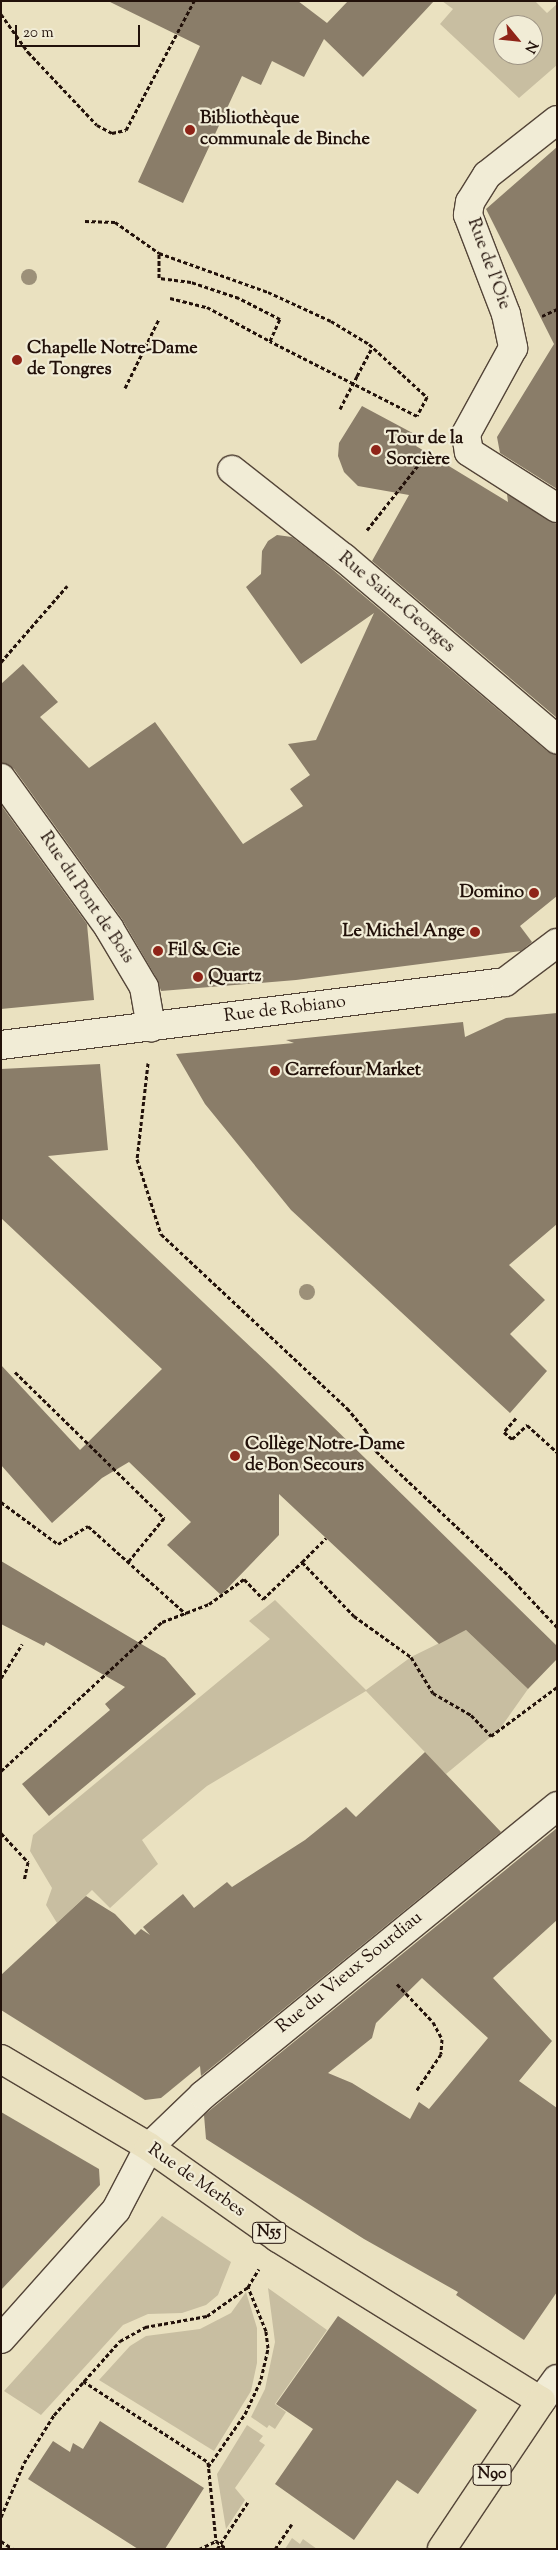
<!DOCTYPE html>
<meta charset="utf-8">
<style>
body{margin:0}
#map{position:relative;width:558px;height:2550px;overflow:hidden;background:#eae1c0;font-family:"Sorts Mill Goudy",serif}
div>[style]{position:absolute}
[style*='--x']{left:calc(var(--x)*1px);top:calc(var(--y)*1px);width:calc(var(--w)*1px);rotate:calc(var(--a)*1deg)}
.green>*{inset:0;background:#c8bea1}
.building>*{inset:0;background:#8a7d69}
.path>*{height:3px;margin-top:-1.5px;transform-origin:0;background:repeating-linear-gradient(90deg,#22110a 0 4px,transparent 0 6.5px)}
.roads{filter:drop-shadow(1px 0 #544538) drop-shadow(-1px 0 #544538) drop-shadow(0 1px #544538) drop-shadow(0 -1px #544538)}
.street>*{height:28px;margin:-14px;padding:0 14px;transform-origin:14px;border-radius:14px;background:#f1ecd6}
.secondary>*{height:28px;margin:-14px;padding:0 14px;transform-origin:14px;border-radius:14px;background:#f1ecd6}
.primary>*{height:28px;margin:-14px;padding:0 14px;transform-origin:14px;border-radius:14px;background:#eae1c0}
.path-bridge>*{height:3px;margin-top:-1.5px;transform-origin:0;background:repeating-linear-gradient(90deg,#22110a 0 4px,transparent 0 6.5px)}
.trees>*{width:16px;height:16px;margin:-8px;border-radius:50%;background:#9c9079}
.dots>*{width:14px;height:14px;translate:-50% -50%;box-sizing:border-box;border:2px solid #f1ecd6;border-radius:50%}
span{translate:-50% -50%;white-space:nowrap;text-align:center;line-height:1.15;-webkit-text-stroke:4.5px #f1ecd6;paint-order:stroke}
.shield-label span{padding:1px 4px;background:#f1ecd6;border:1px solid;border-radius:4px;-webkit-text-stroke-width:0}
.shield-label{font-size:16px;color:#22110a;font-weight:700}
.poi-label{font-size:18px;color:#22110a;font-weight:700}
.left{translate:0 -50%;text-align:left}
.right{translate:-100% -50%;text-align:right}
.street-label{font-size:18px;color:#22110a}
.frame{position:absolute;inset:0;border:2px solid #22110a;pointer-events:none}
.north{position:absolute;left:493px;top:15px;width:50px;height:50px;box-sizing:border-box;background:#f1ecd6;border:1px solid #9e9484;border-radius:50%;rotate:118deg;font-size:14px;font-weight:700;line-height:20px;text-align:center;color:#22110a}
.north::after{content:'';display:block;margin:auto;width:18px;height:22px;background:#8f2418;clip-path:polygon(50% 0,100% 100%,50% 72%,0 100%)}
.scale{position:absolute;left:15px;top:25px;width:125px;height:22px;box-sizing:border-box;border:2px solid #22110a;border-top:0;padding-left:6px;font-size:15px;line-height:18px;white-space:nowrap;color:#22110a;-webkit-text-stroke:4px #f1ecd6;paint-order:stroke}
</style>
<div id="map">
<div class="green">
<i style="clip-path:polygon(evenodd,442px 1px,535px 1px,547px 13px,557px 4px,557px 65px,519px 98px,440px 24px,453px 9px,442px 1px,503px 25px,533px 25px,533px 55px,503px 55px,503px 25px)"></i>
<i style="clip-path:polygon(275px 1600px,366px 1690px,411px 1657px,466px 1630px,528px 1689px,499px 1730px,446px 1774px,366px 1691px,207px 1786px,142px 1840px,158px 1864px,110px 1908px,92px 1890px,57px 1923px,46px 1905px,52px 1888px,30px 1851px,33px 1835px,270px 1639px,249px 1621px)"></i>
<i style="clip-path:polygon(162px 2216px,231px 2262px,218px 2295px,206px 2305px,182px 2313px,148px 2314px,123px 2325px,41px 2415px,4px 2391px)"></i>
<i style="clip-path:polygon(268px 2288px,327px 2330px,275px 2404px,286px 2412px,275px 2429px,269px 2425px,267px 2428px,251px 2417px,265px 2389px,275px 2342px)"></i>
<i style="clip-path:polygon(246px 2292px,257px 2328px,257px 2363px,251px 2391px,214px 2451px,99px 2380px,130px 2346px,146px 2336px,200px 2329px,231px 2313px)"></i>
<i style="clip-path:polygon(247px 2425px,263px 2436px,259px 2441px,265px 2445px,235px 2488px,245px 2500px,226px 2529px,217px 2474px)"></i>
<i style="clip-path:polygon(292px 2538px,300px 2544px,303px 2539px,317px 2549px,285px 2549px)"></i>
</div>
<div class="building">
<i style="clip-path:polygon(108px 1px,298px 1px,327px 23px,348px 1px,434px 1px,363px 77px,324px 39px,304px 77px,272px 61px,261px 85px,242px 76px,183px 203px,138px 182px,200px 46px)"></i>
<i style="clip-path:polygon(557px 147px,557px 489px,500px 453px,497px 437px,554px 344px,486px 209px)"></i>
<i style="clip-path:polygon(362px 406px,420px 437px,416px 446px,508px 502px,507px 494px,557px 524px,557px 718px,372px 561px,409px 495px,358px 486px,344px 472px,338px 456px,339px 443px)"></i>
<i style="clip-path:polygon(277px 535px,292px 537px,319px 558px,547px 751px,557px 754px,557px 896px,520px 926px,532px 942px,521px 951px,296px 980px,161px 991px,157px 979px,122px 919px,14px 769px,1px 763px,1px 684px,23px 664px,58px 702px,40px 717px,89px 768px,155px 722px,243px 844px,303px 806px,290px 789px,310px 775px,288px 744px,316px 740px,374px 613px,301px 664px,246px 587px,261px 574px,262px 551px,268px 541px)"></i>
<i style="clip-path:polygon(1px 805px,87px 924px,94px 1000px,1px 1009px)"></i>
<i style="clip-path:polygon(557px 1013px,557px 1224px,509px 1265px,545px 1300px,510px 1334px,547px 1371px,510px 1413px,291px 1210px,205px 1104px,176px 1054px,294px 1043px,286px 1040px,463px 1022px,465px 1037px,506px 1018px)"></i>
<i style="clip-path:polygon(100px 1064px,108px 1150px,48px 1156px,273px 1368px,557px 1646px,557px 1659px,528px 1689px,466px 1630px,439px 1644px,279px 1494px,279px 1535px,221px 1595px,167px 1545px,191px 1522px,129px 1462px,102px 1478px,52px 1523px,1px 1465px,1px 1365px,80px 1450px,162px 1369px,1px 1218px,1px 1069px)"></i>
<i style="clip-path:polygon(1px 1561px,165px 1658px,196px 1694px,49px 1816px,22px 1784px,110px 1710px,105px 1704px,125px 1687px,46px 1642px,44px 1646px,1px 1624px)"></i>
<i style="clip-path:polygon(425px 1752px,501px 1832px,201px 2076px,200px 2066px,161px 2098px,145px 2100px,1px 2010px,1px 1975px,86px 1896px,115px 1914px,135px 1935px,141px 1929px,150px 1935px,143px 1927px,183px 1894px,194px 1908px,227px 1882px,232px 1887px,305px 1840px,346px 1807px,356px 1817px)"></i>
<i style="clip-path:polygon(evenodd,557px 1828px,557px 1920px,493px 1978px,552px 2041px,519px 2081px,557px 2108px,557px 2292px,524px 2340px,456px 2295px,458px 2292px,364px 2239px,206px 2139px,204px 2115px,557px 1828px,422px 1978px,488px 2038px,429px 2109px,419px 2102px,410px 2119px,352px 2083px,328px 2073px,372px 2038px,376px 2023px,422px 1978px)"></i>
<i style="clip-path:polygon(1px 2112px,99px 2169px,100px 2185px,1px 2290px)"></i>
<i style="clip-path:polygon(338px 2316px,477px 2410px,418px 2494px,397px 2480px,354px 2540px,275px 2484px,313px 2429px,276px 2404px)"></i>
<i style="clip-path:polygon(100px 2421px,204px 2488px,165px 2549px,138px 2549px,28px 2479px,53px 2441px,70px 2452px,73px 2443px,83px 2449px)"></i>
</div>
<div class="path">
<i style="--x:1;--y:14;--w:47;--a:54.6"></i>
<i style="--x:28;--y:52;--w:100;--a:46.6"></i>
<i style="--x:97;--y:125;--w:17;--a:28"></i>
<i style="--x:112;--y:133;--w:14;--a:-12"></i>
<i style="--x:126;--y:130;--w:146;--a:-62.2"></i>
<i style="--x:85;--y:221;--w:30;--a:2"></i>
<i style="--x:115;--y:222;--w:54;--a:35.2"></i>
<i style="--x:159;--y:253;--w:116;--a:19.7"></i>
<i style="--x:268;--y:292;--w:69;--a:24.7"></i>
<i style="--x:331;--y:321;--w:44;--a:31.2"></i>
<i style="--x:369;--y:344;--w:79;--a:42.4"></i>
<i style="--x:427;--y:397;--w:21;--a:118"></i>
<i style="--x:417;--y:416;--w:165;--a:-153"></i>
<i style="--x:270;--y:341;--w:24;--a:-66"></i>
<i style="--x:280;--y:319;--w:46;--a:-152.9"></i>
<i style="--x:239;--y:298;--w:51;--a:-161.6"></i>
<i style="--x:191;--y:282;--w:32;--a:-173"></i>
<i style="--x:159;--y:278;--w:25;--a:-90"></i>
<i style="--x:170;--y:298;--w:38;--a:14"></i>
<i style="--x:207;--y:307;--w:72;--a:28.4"></i>
<i style="--x:542;--y:316;--w:17;--a:-25"></i>
<i style="--x:357;--y:376;--w:32;--a:-62"></i>
<i style="--x:125;--y:388;--w:77;--a:-63.8"></i>
<i style="--x:340;--y:409;--w:13;--a:-63"></i>
<i style="--x:367;--y:530;--w:103;--a:-51.7"></i>
<i style="--x:1;--y:662;--w:101;--a:-49"></i>
<i style="--x:148;--y:1063;--w:97;--a:96.5"></i>
<i style="--x:137;--y:1159;--w:79;--a:72.3"></i>
<i style="--x:161;--y:1234;--w:255;--a:43.1"></i>
<i style="--x:347;--y:1408;--w:30;--a:50"></i>
<i style="--x:366;--y:1431;--w:22;--a:63"></i>
<i style="--x:376;--y:1451;--w:184;--a:43.2"></i>
<i style="--x:510;--y:1577;--w:69;--a:46.8"></i>
<i style="--x:15;--y:1372;--w:209;--a:44.4"></i>
<i style="--x:164;--y:1518;--w:57;--a:129.3"></i>
<i style="--x:516;--y:1418;--w:18;--a:131"></i>
<i style="--x:504;--y:1432;--w:11;--a:41"></i>
<i style="--x:512;--y:1439;--w:21;--a:-43"></i>
<i style="--x:527;--y:1425;--w:40;--a:42"></i>
<i style="--x:1;--y:1502;--w:71;--a:36.4"></i>
<i style="--x:58;--y:1544;--w:35;--a:-31"></i>
<i style="--x:88;--y:1526;--w:132;--a:41.9"></i>
<i style="--x:302;--y:1562;--w:34;--a:-45"></i>
<i style="--x:1;--y:1678;--w:40;--a:-58"></i>
<i style="--x:1;--y:1771;--w:219;--a:-42.8"></i>
<i style="--x:162;--y:1622;--w:50;--a:-21"></i>
<i style="--x:209;--y:1604;--w:43;--a:-35.5"></i>
<i style="--x:244;--y:1579;--w:28;--a:46"></i>
<i style="--x:263;--y:1599;--w:54;--a:-43.5"></i>
<i style="--x:302;--y:1562;--w:75;--a:46.1"></i>
<i style="--x:354;--y:1616;--w:70;--a:35.7"></i>
<i style="--x:411;--y:1657;--w:42;--a:58.6"></i>
<i style="--x:433;--y:1693;--w:44;--a:30.1"></i>
<i style="--x:471;--y:1715;--w:29;--a:46"></i>
<i style="--x:491;--y:1736;--w:82;--a:-36.6"></i>
<i style="--x:1;--y:1833;--w:40;--a:47"></i>
<i style="--x:28;--y:1862;--w:19;--a:102"></i>
<i style="--x:397;--y:1984;--w:52;--a:46.5"></i>
<i style="--x:433;--y:2022;--w:19;--a:62"></i>
<i style="--x:442;--y:2039;--w:15;--a:94"></i>
<i style="--x:441;--y:2054;--w:45;--a:124"></i>
<i style="--x:83;--y:2381;--w:149;--a:32.9"></i>
<i style="--x:208;--y:2462;--w:79;--a:84.2"></i>
<i style="--x:216;--y:2541;--w:14;--a:36"></i>
<i style="--x:208;--y:2467;--w:65;--a:-55.1"></i>
<i style="--x:245;--y:2414;--w:38;--a:-65"></i>
<i style="--x:261;--y:2379;--w:32;--a:-77"></i>
<i style="--x:268;--y:2348;--w:17;--a:-97"></i>
<i style="--x:266;--y:2331;--w:48;--a:-112.2"></i>
<i style="--x:1;--y:2517;--w:59;--a:-66.9"></i>
<i style="--x:24;--y:2463;--w:57;--a:-58"></i>
<i style="--x:54;--y:2415;--w:99;--a:-48.3"></i>
<i style="--x:120;--y:2341;--w:29;--a:-29"></i>
<i style="--x:145;--y:2327;--w:63;--a:-10.1"></i>
<i style="--x:207;--y:2316;--w:50;--a:-35.3"></i>
<i style="--x:248;--y:2287;--w:21;--a:-59"></i>
<i style="--x:1;--y:2541;--w:14;--a:34"></i>
<i style="--x:199;--y:2549;--w:19;--a:-25"></i>
<i style="--x:217;--y:2549;--w:56;--a:-56.6"></i>
<i style="--x:275;--y:2549;--w:30;--a:-56"></i>
</div>
<div class="roads">
<div class="street">
<i style="--x:557;--y:120;--w:89;--a:141.8"></i>
<i style="--x:487;--y:175;--w:32;--a:122"></i>
<i style="--x:470;--y:202;--w:13;--a:99"></i>
<i style="--x:468;--y:215;--w:106;--a:69"></i>
<i style="--x:506;--y:314;--w:35;--a:78"></i>
<i style="--x:513;--y:348;--w:98;--a:118.7"></i>
<i style="--x:466;--y:434;--w:18;--a:81"></i>
<i style="--x:469;--y:452;--w:104;--a:32.5"></i>
<i style="--x:232;--y:470;--w:142;--a:38.2"></i>
<i style="--x:344;--y:558;--w:280;--a:40.4"></i>
<i style="--x:1;--y:778;--w:185;--a:54.2"></i>
<i style="--x:109;--y:928;--w:69;--a:59.3"></i>
<i style="--x:144;--y:987;--w:41;--a:80.1"></i>
<i style="--x:1;--y:1045;--w:508;--a:-7.13"></i>
<i style="--x:505;--y:982;--w:65;--a:-36.9"></i>
<i style="--x:1;--y:2339;--w:173;--a:-48.3"></i>
<i style="--x:116;--y:2210;--w:71;--a:-62.4"></i>
<i style="--x:149;--y:2147;--w:75;--a:-43.9"></i>
<i style="--x:203;--y:2095;--w:457;--a:-39.2"></i>
</div>
<div class="secondary">
<i style="--x:541;--y:2401;--w:27;--a:-54"></i>
</div>
<div class="primary">
<i style="--x:1;--y:2059;--w:172;--a:30.7"></i>
<i style="--x:149;--y:2147;--w:158;--a:35.2"></i>
<i style="--x:278;--y:2238;--w:309;--a:31.8"></i>
<i style="--x:541;--y:2401;--w:178;--a:123.8"></i>
</div>
</div>
<div class="path-bridge">
<i style="--x:346;--y:397;--w:24;--a:-62"></i>
</div>
<div class="trees">
<i style="left:29px;top:277px"></i>
<i style="left:307px;top:1292px"></i>
</div>
<div class="dots">
<i style="left:190px;top:130px;background:#8f2418"></i>
<i style="left:17px;top:360px;background:#8f2418"></i>
<i style="left:376px;top:450px;background:#8f2418"></i>
<i style="left:534px;top:893px;background:#8f2418"></i>
<i style="left:475px;top:932px;background:#8f2418"></i>
<i style="left:158px;top:951px;background:#8f2418"></i>
<i style="left:198px;top:977px;background:#8f2418"></i>
<i style="left:275px;top:1071px;background:#8f2418"></i>
<i style="left:235px;top:1456px;background:#8f2418"></i>
</div>
<div class="shield-label">
<span style="left:269px;top:2233px">N55</span>
<span style="left:492px;top:2475px">N90</span>
</div>
<div class="poi-label">
<span class="left" style="left:200px;top:130px">Bibliothèque<br>communale de Binche</span>
<span class="left" style="left:27px;top:360px">Chapelle Notre-Dame<br>de Tongres</span>
<span class="left" style="left:386px;top:450px">Tour de la<br>Sorcière</span>
<span class="right" style="left:524px;top:893px">Domino</span>
<span class="right" style="left:465px;top:932px">Le Michel Ange</span>
<span class="left" style="left:168px;top:951px">Fil &amp; Cie</span>
<span class="left" style="left:208px;top:977px">Quartz</span>
<span class="left" style="left:285px;top:1071px">Carrefour Market</span>
<span class="left" style="left:245px;top:1456px">Collège Notre-Dame<br>de Bon Secours</span>
</div>
<div class="street-label">
<span style="left:488px;top:264px;rotate:70deg">Rue de l'Oie</span>
<span style="left:396px;top:603px;rotate:40deg">Rue Saint-Georges</span>
<span style="left:86px;top:898px;rotate:56deg">Rue du Pont de Bois</span>
<span style="left:285px;top:1010px;rotate:-7deg">Rue de Robiano</span>
<span style="left:350px;top:1973px;rotate:-39deg">Rue du Vieux Sourdiau</span>
<span style="left:196px;top:2181px;rotate:35deg">Rue de Merbes</span>
</div>
<div class="frame"></div>
<div class="north">N</div>
<div class="scale">20 m</div>
</div>
